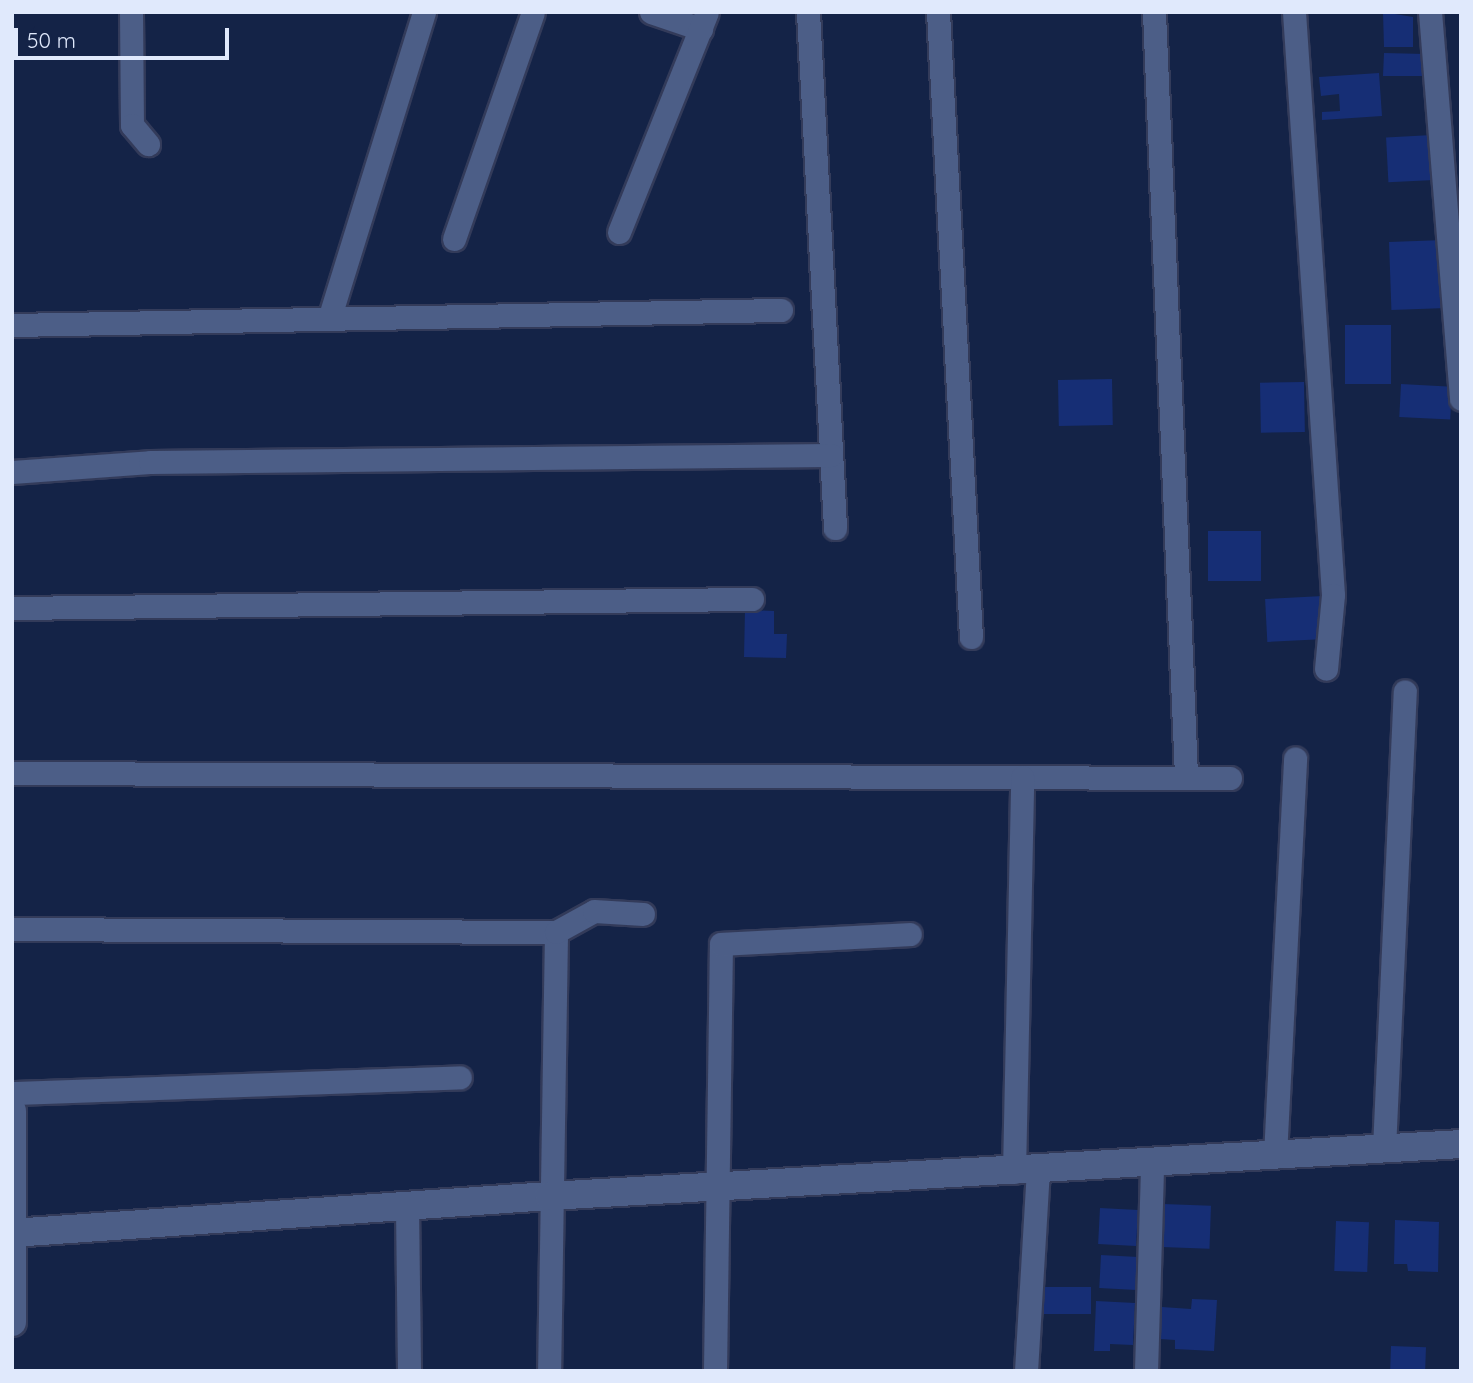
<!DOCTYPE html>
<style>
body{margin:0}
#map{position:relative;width:1473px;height:1383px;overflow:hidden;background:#142347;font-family:Quicksand,sans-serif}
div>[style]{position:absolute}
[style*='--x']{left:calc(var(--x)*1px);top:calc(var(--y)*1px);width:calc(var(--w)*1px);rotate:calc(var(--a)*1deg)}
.building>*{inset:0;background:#162e75;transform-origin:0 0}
.roads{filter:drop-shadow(2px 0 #333b5a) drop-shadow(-2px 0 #333b5a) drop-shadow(0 2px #333b5a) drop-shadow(0 -2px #333b5a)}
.minor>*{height:23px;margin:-11.5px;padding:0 11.5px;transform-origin:11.5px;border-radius:11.5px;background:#4c5e87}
.tertiary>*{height:28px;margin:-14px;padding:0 14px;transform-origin:14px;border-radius:14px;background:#4c5e87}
span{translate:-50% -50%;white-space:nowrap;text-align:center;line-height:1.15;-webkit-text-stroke:5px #142347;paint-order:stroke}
.frame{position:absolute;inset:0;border:14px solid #e0e9fc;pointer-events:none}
.scale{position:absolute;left:14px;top:28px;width:215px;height:32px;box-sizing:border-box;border:4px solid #e0e9fc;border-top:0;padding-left:9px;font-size:21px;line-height:24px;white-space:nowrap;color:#e0e9fc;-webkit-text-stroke:5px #142347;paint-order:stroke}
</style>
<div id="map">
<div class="building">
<i style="clip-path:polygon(1383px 12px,1413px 17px,1413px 47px,1384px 47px)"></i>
<i style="clip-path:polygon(1384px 53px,1425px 54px,1430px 76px,1383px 76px)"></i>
<i style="clip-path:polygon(1379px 73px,1382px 116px,1322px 120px,1322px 112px,1340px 111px,1339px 94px,1321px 96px,1319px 77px)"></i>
<i style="left:1432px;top:135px;width:45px;height:46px;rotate:87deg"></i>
<i style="left:1444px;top:240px;width:68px;height:55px;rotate:88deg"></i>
<i style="left:1345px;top:325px;width:46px;height:59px"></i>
<i style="left:1112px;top:379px;width:46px;height:54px;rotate:89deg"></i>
<i style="left:1304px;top:382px;width:50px;height:44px;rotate:89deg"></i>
<i style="left:1401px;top:384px;width:51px;height:33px;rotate:3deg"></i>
<i style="left:1208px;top:531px;width:53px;height:50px"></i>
<i style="left:1323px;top:596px;width:43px;height:58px;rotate:87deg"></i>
<i style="clip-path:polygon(745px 610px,774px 611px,774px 634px,787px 634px,786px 658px,744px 657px)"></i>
<i style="left:1163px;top:1204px;width:48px;height:43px;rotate:2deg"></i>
<i style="left:1100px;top:1208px;width:38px;height:36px;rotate:3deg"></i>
<i style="clip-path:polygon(1395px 1220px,1439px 1222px,1438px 1272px,1408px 1271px,1407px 1264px,1394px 1264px)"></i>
<i style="left:1336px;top:1221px;width:33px;height:50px;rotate:2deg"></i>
<i style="left:1101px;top:1255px;width:37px;height:33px;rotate:3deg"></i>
<i style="left:1044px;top:1287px;width:47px;height:27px"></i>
<i style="clip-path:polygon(1192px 1299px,1217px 1300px,1214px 1351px,1175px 1349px,1175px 1340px,1160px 1339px,1162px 1307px,1191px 1309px)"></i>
<i style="clip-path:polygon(1096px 1301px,1135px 1303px,1133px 1345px,1110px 1344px,1110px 1351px,1094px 1351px)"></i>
<i style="left:1391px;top:1346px;width:35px;height:25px;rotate:2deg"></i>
</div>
<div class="roads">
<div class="minor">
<i style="--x:131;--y:12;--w:113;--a:89.5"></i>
<i style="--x:132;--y:125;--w:25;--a:50"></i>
<i style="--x:651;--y:12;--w:53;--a:18.8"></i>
<i style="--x:808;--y:12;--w:517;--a:87"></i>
<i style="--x:938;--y:12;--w:626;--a:86.98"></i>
<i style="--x:1154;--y:12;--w:766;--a:87.6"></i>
<i style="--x:1294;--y:12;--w:584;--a:86.17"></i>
<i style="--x:1333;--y:595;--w:74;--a:95.4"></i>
<i style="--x:1430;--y:12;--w:388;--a:85.4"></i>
<i style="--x:619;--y:232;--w:237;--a:-68.2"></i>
<i style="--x:454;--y:239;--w:240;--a:-70.8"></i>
<i style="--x:330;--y:316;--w:318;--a:-72.8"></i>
<i style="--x:12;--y:325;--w:769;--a:-1.12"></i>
<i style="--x:12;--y:472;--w:138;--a:-4.1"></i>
<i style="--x:150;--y:462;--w:681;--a:-0.59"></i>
<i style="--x:12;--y:608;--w:740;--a:-0.7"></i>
<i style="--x:12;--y:773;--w:1218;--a:0.24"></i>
<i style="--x:12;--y:929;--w:544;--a:0.32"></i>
<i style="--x:556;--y:932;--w:439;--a:90.9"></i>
<i style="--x:556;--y:932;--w:43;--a:-28.9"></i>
<i style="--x:594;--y:911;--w:49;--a:3.5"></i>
<i style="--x:12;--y:1093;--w:448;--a:-2"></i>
<i style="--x:1384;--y:1149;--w:458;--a:-87.4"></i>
<i style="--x:1275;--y:1156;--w:398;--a:-87.1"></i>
<i style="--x:1014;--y:1172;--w:395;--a:-88.8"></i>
<i style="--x:407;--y:1206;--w:165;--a:89.3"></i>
<i style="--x:715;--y:1371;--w:427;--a:-89.2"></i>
<i style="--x:721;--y:944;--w:189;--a:-3"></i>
<i style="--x:1026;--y:1371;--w:201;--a:-86.6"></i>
<i style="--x:1146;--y:1371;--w:208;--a:-88.3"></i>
</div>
<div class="tertiary">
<i style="--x:12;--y:1111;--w:211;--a:90"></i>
<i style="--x:12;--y:1233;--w:538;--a:-3.94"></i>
<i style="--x:549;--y:1196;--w:913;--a:-3.26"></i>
</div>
</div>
<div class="frame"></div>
<div class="scale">50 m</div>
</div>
